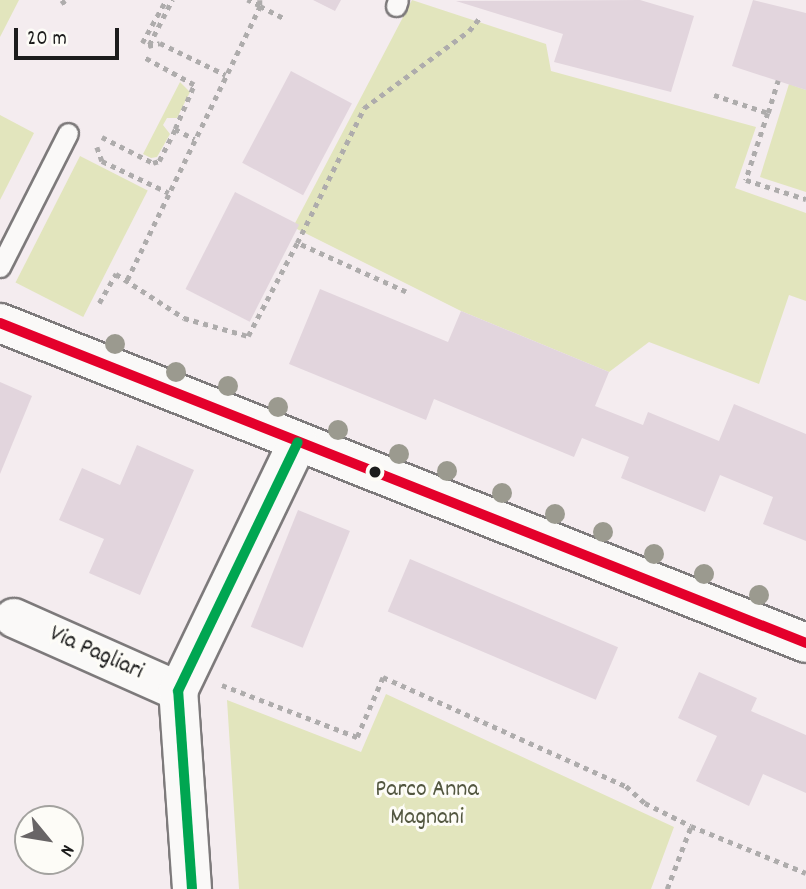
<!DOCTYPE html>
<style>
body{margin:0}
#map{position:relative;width:806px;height:889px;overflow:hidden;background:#f4ecef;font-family:Dekko,sans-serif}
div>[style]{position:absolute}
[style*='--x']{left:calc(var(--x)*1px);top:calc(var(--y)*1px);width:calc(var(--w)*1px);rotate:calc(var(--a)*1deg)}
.green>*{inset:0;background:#e2e5bd;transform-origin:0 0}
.building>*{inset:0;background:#e2d5dd;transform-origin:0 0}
.path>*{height:4.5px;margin-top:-2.25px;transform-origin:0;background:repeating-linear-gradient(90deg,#aeacac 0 5px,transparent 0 10px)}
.roads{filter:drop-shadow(2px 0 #7d7a7b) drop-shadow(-2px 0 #7d7a7b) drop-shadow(0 2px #7d7a7b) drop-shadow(0 -2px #7d7a7b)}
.service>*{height:19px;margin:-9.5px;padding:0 9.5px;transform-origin:9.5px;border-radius:9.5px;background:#faf9f8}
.minor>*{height:38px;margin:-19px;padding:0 19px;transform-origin:19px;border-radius:19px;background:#faf9f8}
.bus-1>*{height:10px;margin:-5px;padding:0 5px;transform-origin:5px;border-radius:5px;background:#e4002b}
.bus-2>*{height:10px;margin:-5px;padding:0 5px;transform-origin:5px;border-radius:5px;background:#00a651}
.trees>*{width:20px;height:20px;margin:-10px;border-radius:50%;background:#9b9a8f}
.dots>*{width:19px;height:19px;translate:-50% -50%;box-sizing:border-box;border:4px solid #fdfcf7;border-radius:50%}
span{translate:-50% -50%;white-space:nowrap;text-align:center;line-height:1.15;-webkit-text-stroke:6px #fdfcf7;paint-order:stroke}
.street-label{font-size:24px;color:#1c1c1c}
.park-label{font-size:24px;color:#535740}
.north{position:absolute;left:14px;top:805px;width:70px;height:70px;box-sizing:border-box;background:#fdfcf7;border:2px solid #a3a29f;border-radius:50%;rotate:120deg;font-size:19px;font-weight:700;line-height:28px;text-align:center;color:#1c1c1c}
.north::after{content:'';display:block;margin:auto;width:24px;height:32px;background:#686566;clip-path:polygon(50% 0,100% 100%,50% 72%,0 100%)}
.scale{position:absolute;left:14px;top:28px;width:105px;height:32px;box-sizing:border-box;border:4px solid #1c1c1c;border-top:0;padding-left:9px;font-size:21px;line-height:24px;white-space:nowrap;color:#1c1c1c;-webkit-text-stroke:5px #fdfcf7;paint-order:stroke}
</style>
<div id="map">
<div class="green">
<i style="clip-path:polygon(0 0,19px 0,0 37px)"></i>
<i style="clip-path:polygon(412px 0,546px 44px,551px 71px,756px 127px,735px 188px,806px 213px,806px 301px,789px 295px,759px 384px,649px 342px,609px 372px,461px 311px,293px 227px)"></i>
<i style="clip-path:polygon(180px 82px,190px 92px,177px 118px,167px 118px,163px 125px,170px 134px,157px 157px,151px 158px,143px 154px)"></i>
<i style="clip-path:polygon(789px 84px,806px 90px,806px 192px,760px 177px)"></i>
<i style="clip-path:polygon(0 115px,34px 133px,0 200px)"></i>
<i style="left:80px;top:156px;width:76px;height:142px;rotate:27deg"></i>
<i style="clip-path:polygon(386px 694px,674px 827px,651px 889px,239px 889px,227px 700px,361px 752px)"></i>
</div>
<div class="building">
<i style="clip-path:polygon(313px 0,341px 0,335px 11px)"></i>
<i style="clip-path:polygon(640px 0,694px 16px,671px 92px,554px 62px,563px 34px,456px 1px)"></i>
<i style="clip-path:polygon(753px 0,806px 13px,806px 90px,732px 66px)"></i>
<i style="left:291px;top:71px;width:69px;height:104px;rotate:28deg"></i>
<i style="left:235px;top:192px;width:72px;height:109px;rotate:27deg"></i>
<i style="clip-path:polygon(320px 289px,448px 342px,461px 311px,609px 372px,595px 406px,643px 425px,648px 412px,719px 441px,734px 404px,806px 434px,806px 541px,763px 524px,773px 497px,720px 475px,705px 512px,621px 478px,629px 457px,582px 438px,574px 457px,434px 399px,426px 420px,289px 364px)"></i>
<i style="clip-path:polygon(0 382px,32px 396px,0 474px)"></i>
<i style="clip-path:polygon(137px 445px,194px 470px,140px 595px,89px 573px,104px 539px,59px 520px,82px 468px,120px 485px)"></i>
<i style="left:298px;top:510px;width:56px;height:126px;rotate:22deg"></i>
<i style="left:410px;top:559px;width:226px;height:57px;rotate:23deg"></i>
<i style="clip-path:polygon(699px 672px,757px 698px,751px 711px,806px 735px,806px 793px,763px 774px,749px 806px,696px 781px,717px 736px,678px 718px)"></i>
</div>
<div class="path">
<i style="--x:62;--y:0;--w:5;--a:53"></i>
<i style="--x:260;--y:0;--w:6;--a:90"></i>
<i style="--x:260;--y:6;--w:27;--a:27"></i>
<i style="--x:142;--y:43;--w:49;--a:-60.8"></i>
<i style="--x:149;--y:45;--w:51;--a:-62.9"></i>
<i style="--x:148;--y:46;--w:12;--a:-14"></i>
<i style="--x:160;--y:43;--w:73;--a:25.9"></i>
<i style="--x:714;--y:95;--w:57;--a:18.4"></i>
<i style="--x:768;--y:113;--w:71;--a:108.2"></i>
<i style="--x:746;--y:180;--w:63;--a:17.6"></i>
<i style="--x:768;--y:113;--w:34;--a:-73"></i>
<i style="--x:175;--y:129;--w:22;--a:27"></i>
<i style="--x:102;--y:137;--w:57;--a:27"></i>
<i style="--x:153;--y:163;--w:6;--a:-18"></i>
<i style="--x:159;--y:161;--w:36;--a:-63"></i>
<i style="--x:175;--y:129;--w:48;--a:-66.6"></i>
<i style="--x:194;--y:85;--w:58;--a:-151.2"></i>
<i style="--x:97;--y:147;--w:15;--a:70"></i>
<i style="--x:102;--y:161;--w:74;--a:25.5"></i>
<i style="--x:127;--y:280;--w:305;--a:-64.1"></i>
<i style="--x:260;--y:6;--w:14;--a:-155"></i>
<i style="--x:406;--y:292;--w:120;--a:-155.8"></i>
<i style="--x:297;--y:243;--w:151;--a:-63.6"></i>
<i style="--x:364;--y:108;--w:130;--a:-36.3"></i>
<i style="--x:469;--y:31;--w:19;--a:-51"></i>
<i style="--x:99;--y:303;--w:34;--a:-60"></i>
<i style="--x:116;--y:274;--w:81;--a:32.9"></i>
<i style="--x:184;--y:318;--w:66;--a:15.7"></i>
<i style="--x:248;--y:336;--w:105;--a:-62.2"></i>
<i style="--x:222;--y:685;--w:145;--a:21.1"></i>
<i style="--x:357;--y:737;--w:65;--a:-66.6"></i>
<i style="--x:383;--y:677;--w:266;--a:24.2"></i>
<i style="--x:626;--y:786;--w:25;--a:42"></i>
<i style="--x:645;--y:803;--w:51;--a:26.6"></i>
<i style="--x:691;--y:826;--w:124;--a:22.2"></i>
<i style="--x:667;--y:889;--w:67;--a:-69.1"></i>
</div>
<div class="roads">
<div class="service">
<i style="--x:396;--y:6;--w:6;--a:-72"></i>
<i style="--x:0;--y:267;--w:150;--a:-63.1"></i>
</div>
<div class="minor">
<i style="--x:0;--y:323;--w:867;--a:21.65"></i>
<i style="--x:14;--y:618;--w:180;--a:24"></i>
<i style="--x:192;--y:889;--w:198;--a:-94"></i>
<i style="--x:178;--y:691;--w:276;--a:-64.3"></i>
</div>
</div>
<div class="bus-1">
<i style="--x:0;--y:323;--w:867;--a:21.65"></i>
</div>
<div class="bus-2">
<i style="--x:192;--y:889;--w:198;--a:-94"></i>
<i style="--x:178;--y:691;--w:276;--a:-64.3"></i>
</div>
<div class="trees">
<i style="left:115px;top:344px"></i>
<i style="left:176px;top:372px"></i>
<i style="left:228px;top:386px"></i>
<i style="left:278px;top:407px"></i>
<i style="left:338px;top:430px"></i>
<i style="left:399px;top:454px"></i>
<i style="left:447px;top:471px"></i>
<i style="left:502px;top:493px"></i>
<i style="left:555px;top:514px"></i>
<i style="left:603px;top:532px"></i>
<i style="left:654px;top:554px"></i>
<i style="left:704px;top:574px"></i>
<i style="left:759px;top:595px"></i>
</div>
<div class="dots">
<i style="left:375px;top:472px;background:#1c1c1c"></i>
</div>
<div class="street-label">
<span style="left:96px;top:654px;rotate:24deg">Via Pagliari</span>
</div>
<div class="park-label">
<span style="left:427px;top:805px">Parco Anna<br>Magnani</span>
</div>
<div class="north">N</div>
<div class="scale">20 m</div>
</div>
